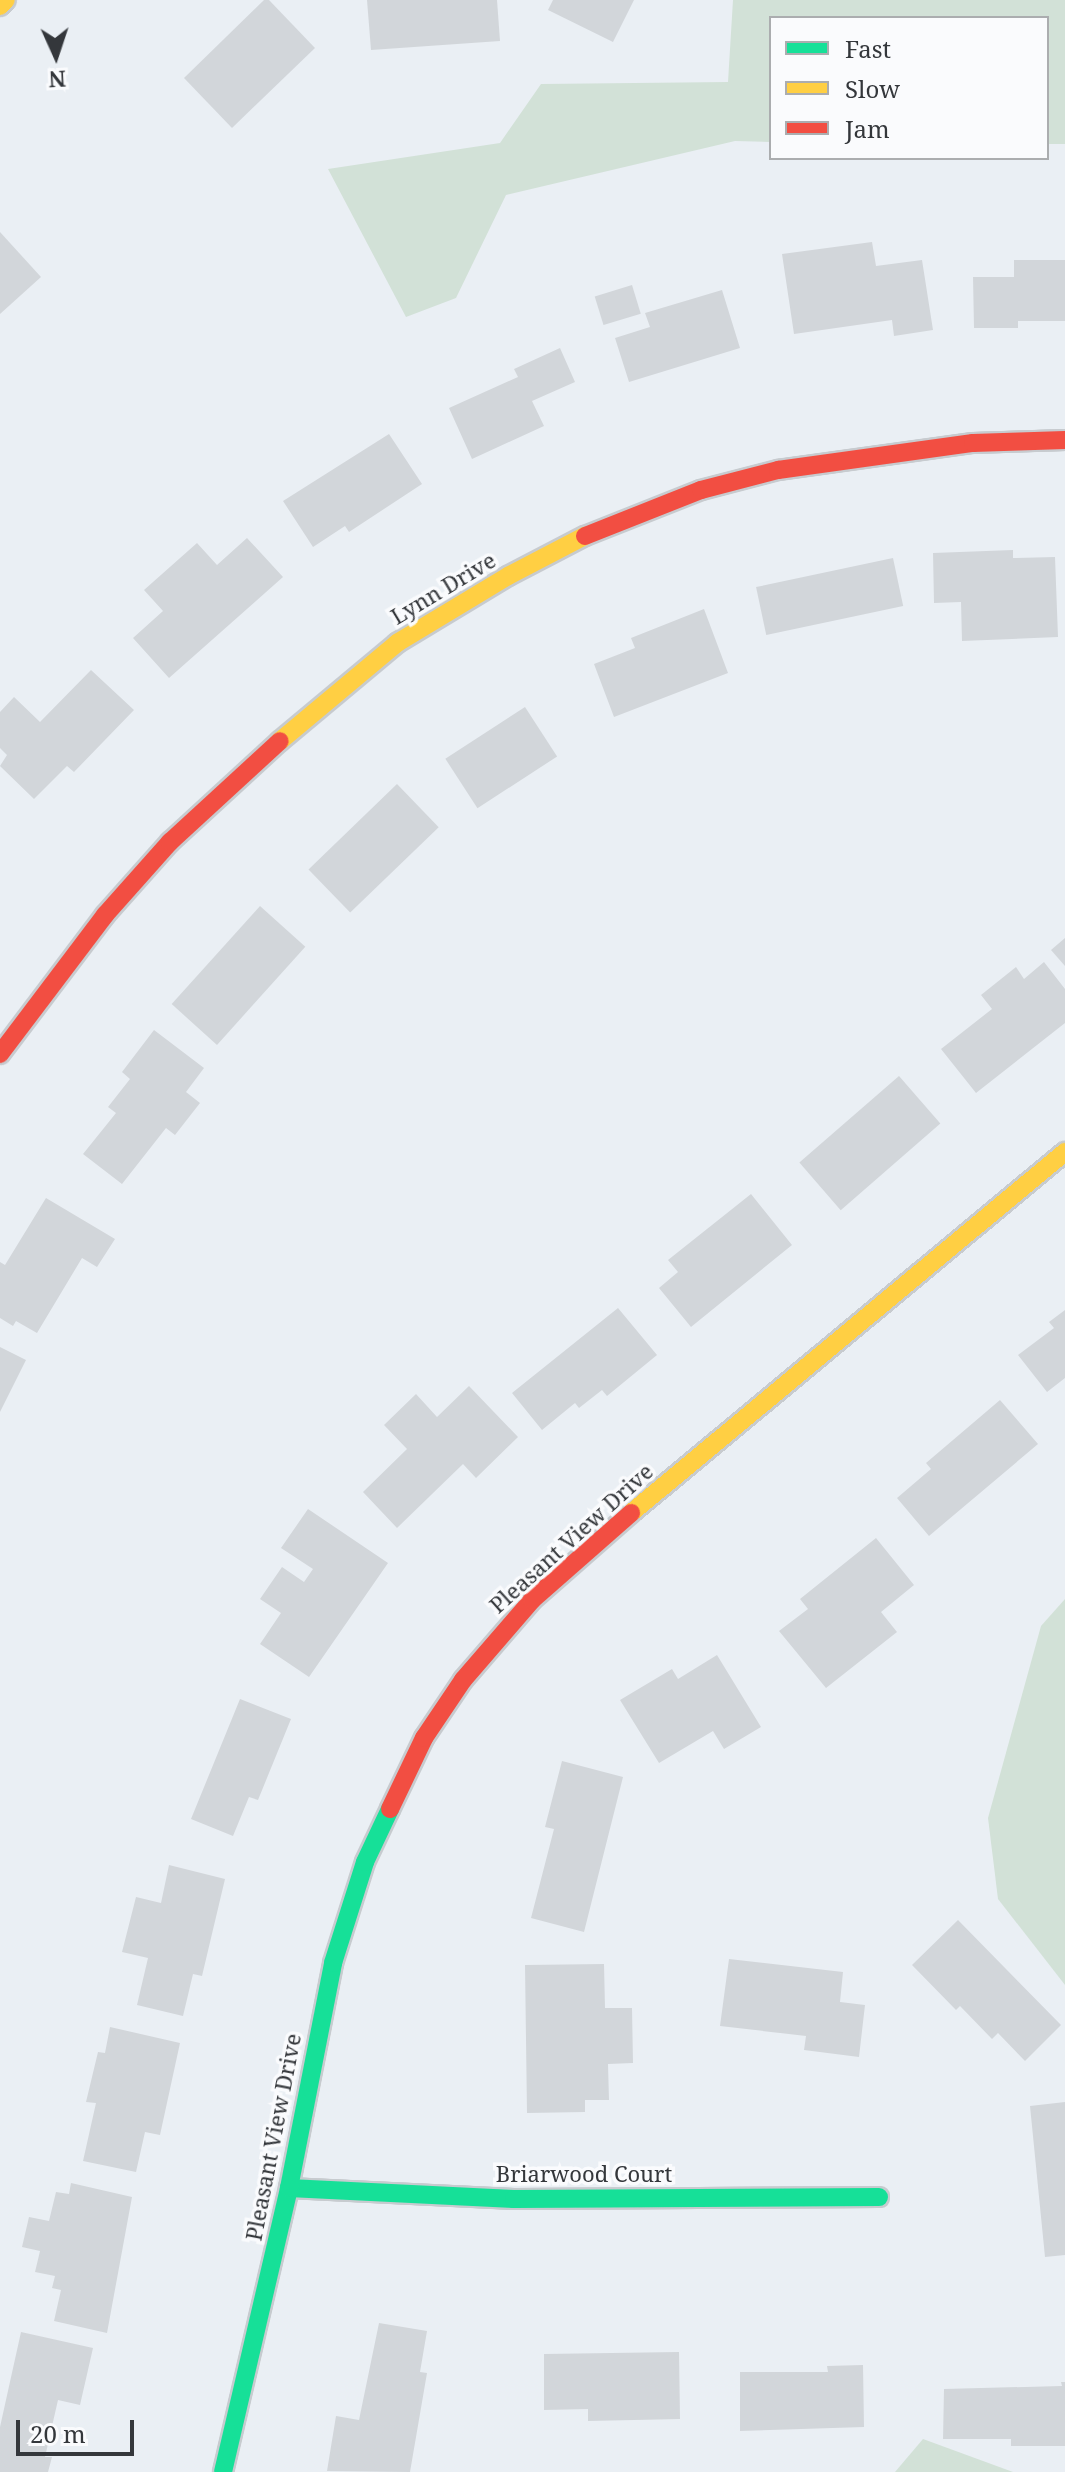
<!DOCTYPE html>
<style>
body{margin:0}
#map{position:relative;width:1065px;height:2472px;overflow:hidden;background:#eaeff4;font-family:"Noto Serif",serif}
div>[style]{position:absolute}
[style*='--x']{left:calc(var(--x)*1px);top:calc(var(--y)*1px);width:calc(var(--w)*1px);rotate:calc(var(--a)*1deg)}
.green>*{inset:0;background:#d2e1d7}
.building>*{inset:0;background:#d2d6da;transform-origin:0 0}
.roads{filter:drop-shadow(2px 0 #c7cbcf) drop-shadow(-2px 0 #c7cbcf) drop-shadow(0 2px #c7cbcf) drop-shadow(0 -2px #c7cbcf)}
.fast>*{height:18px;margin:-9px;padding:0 9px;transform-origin:9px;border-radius:9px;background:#16e098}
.slow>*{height:18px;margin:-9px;padding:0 9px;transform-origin:9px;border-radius:9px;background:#ffcf43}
.jam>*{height:18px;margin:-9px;padding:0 9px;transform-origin:9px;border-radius:9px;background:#f24e42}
span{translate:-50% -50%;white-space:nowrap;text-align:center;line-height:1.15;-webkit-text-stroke:7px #fafbfd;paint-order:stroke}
.street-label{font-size:22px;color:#34373b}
.legend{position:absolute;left:769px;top:16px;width:280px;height:144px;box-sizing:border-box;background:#fafbfd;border:2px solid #abadaf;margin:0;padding:10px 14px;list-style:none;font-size:24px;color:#34373b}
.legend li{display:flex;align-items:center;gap:16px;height:40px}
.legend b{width:40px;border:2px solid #abadaf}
.north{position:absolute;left:16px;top:16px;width:80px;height:80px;-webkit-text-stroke:6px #fafbfd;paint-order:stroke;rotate:177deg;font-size:22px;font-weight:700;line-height:32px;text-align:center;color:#34373b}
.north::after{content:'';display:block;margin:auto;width:28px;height:36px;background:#34373b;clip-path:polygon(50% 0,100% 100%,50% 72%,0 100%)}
.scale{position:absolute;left:16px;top:2420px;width:118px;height:36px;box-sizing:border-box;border:4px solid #34373b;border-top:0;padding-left:10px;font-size:24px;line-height:28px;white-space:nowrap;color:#34373b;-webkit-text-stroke:6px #fafbfd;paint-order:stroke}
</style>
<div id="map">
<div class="green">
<i style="clip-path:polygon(733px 0,1065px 0,1065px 144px,1047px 144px,1047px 18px,771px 18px,771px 142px,735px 141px,506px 195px,456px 298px,406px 317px,328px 169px,500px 143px,541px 84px,728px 82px)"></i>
<i style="clip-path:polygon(1065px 1599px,1065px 1985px,998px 1899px,988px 1818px,1041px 1626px)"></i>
<i style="clip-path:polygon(923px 2439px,1013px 2472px,895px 2472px)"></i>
</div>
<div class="building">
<i style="clip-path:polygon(264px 0,269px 0,315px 48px,232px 128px,184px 78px)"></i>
<i style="clip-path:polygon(367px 0,497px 0,500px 41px,371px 50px)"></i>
<i style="clip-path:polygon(553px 0,634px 0,613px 42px,548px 10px)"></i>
<i style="clip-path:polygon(0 232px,41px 277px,0 314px)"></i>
<i style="clip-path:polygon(872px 242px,876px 266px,922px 260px,933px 330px,894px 336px,892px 320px,794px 334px,782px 254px)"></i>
<i style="clip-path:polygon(1014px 260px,1065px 260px,1065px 321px,1018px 321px,1018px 328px,974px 328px,973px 277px,1014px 277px)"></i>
<i style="left:632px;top:285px;width:30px;height:39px;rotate:73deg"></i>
<i style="clip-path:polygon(722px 290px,740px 348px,629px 382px,615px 338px,650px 327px,645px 313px)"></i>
<i style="clip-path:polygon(560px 348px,575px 382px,532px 401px,544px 426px,472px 459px,449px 408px,518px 377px,514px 369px)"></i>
<i style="clip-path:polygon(389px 434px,422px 484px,349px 532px,345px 526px,313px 547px,283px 501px)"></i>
<i style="clip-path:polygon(247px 538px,283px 577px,169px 678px,133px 638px,163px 611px,144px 590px,197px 543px,217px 565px)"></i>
<i style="clip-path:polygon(1013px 550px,1013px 558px,1055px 557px,1058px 637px,962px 641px,961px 602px,934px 603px,933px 553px)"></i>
<i style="left:893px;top:558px;width:49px;height:140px;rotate:78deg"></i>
<i style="clip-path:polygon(704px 609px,728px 673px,614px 717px,594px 664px,635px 648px,631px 638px)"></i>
<i style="clip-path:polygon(91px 670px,134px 710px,74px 772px,67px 766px,34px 799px,0 766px,7px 755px,0 748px,0 712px,14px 697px,40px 722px)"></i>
<i style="left:525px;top:707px;width:59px;height:95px;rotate:57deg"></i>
<i style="left:397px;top:784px;width:60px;height:123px;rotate:46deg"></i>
<i style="left:260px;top:906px;width:61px;height:132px;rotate:42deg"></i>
<i style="clip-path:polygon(1065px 938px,1065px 966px,1051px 950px)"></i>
<i style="clip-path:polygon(1044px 962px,1065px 989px,1065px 1023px,976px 1093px,941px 1049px,992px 1009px,981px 995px,1016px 967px,1024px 979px)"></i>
<i style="clip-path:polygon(154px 1030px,204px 1068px,186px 1092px,200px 1103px,175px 1135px,166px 1128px,122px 1184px,83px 1154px,116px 1113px,108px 1107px,130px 1079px,122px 1072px)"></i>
<i style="left:899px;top:1076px;width:63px;height:132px;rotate:49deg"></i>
<i style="clip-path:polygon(751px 1194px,792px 1245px,691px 1327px,659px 1288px,678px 1272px,668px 1260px)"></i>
<i style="clip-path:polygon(46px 1198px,115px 1239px,97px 1267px,82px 1258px,37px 1333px,16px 1321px,13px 1326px,0 1318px,0 1262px,5px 1265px)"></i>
<i style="clip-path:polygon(618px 1308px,657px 1355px,607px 1396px,602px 1390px,579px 1408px,575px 1403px,542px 1430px,512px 1393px)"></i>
<i style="clip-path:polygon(1065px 1310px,1065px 1378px,1047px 1392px,1018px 1355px,1054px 1328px,1049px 1322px)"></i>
<i style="clip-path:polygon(0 1347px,26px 1360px,0 1412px)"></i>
<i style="clip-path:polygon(469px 1386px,518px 1437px,476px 1478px,463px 1464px,397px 1528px,363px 1492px,407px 1449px,384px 1425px,416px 1394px,437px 1417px)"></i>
<i style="clip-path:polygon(1000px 1400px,1038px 1444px,929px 1536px,897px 1498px,931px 1469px,926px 1463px)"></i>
<i style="clip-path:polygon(308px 1509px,388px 1563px,309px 1677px,260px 1644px,281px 1613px,260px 1599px,282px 1567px,304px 1582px,313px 1569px,281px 1548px)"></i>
<i style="clip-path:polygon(876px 1538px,914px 1585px,881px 1612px,897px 1632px,826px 1688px,779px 1631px,808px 1609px,800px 1599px)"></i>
<i style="clip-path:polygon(717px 1655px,761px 1727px,724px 1749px,713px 1731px,659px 1763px,620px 1700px,672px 1669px,678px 1679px)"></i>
<i style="clip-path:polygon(240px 1699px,291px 1719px,258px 1800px,249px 1797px,233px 1836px,191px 1819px)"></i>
<i style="clip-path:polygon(562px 1761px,623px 1777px,584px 1932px,531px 1918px,554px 1829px,545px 1827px)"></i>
<i style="clip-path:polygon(169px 1865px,225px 1879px,202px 1976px,193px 1974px,183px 2016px,137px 2005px,148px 1958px,122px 1952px,136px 1897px,161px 1903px)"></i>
<i style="clip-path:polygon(958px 1920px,1061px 2025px,1025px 2061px,998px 2033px,992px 2039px,960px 2006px,956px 2010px,912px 1965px)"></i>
<i style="clip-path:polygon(729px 1959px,843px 1972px,840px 2002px,865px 2005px,859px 2057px,804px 2050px,806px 2036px,720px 2026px)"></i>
<i style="clip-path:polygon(604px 1964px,605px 2008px,632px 2008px,633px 2063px,608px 2064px,609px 2100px,585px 2100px,585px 2112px,527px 2113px,525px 1965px)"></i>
<i style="clip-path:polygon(110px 2027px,180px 2043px,160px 2135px,145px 2132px,136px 2172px,83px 2161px,96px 2103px,86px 2102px,98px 2052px,105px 2053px)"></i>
<i style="clip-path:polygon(1065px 2102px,1065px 2255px,1045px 2257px,1030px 2106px)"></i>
<i style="clip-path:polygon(71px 2183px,132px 2197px,107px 2333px,54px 2321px,61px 2290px,52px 2288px,55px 2276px,35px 2272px,40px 2251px,22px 2247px,29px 2217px,49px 2221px,56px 2192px,69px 2194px)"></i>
<i style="clip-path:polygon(379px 2323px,427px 2331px,420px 2372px,427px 2373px,410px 2472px,327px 2471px,336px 2416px,359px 2420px)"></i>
<i style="clip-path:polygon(21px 2332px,93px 2348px,80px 2405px,58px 2400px,45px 2457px,52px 2457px,48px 2472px,0 2472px,0 2427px)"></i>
<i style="clip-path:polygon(679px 2352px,680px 2419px,588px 2421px,588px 2409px,544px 2410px,544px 2354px)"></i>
<i style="clip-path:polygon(863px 2365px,864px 2427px,740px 2431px,740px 2372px,828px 2372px,827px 2366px)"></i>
<i style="clip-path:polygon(1061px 2382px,1065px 2382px,1065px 2446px,1011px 2446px,1011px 2439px,943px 2439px,944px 2389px,1062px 2386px)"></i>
</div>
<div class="roads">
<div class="fast">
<i style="--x:289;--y:2188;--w:225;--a:2.8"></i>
<i style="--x:514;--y:2199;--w:365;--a:-0.3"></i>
<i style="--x:223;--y:2472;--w:292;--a:-76.9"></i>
<i style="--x:289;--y:2188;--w:229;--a:-78.9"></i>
<i style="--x:333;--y:1963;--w:106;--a:-72.4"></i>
<i style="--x:365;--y:1862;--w:59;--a:-64.7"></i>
</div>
<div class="slow">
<i style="--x:0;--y:6;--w:8;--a:-45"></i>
<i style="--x:280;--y:741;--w:153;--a:-39.9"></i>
<i style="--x:397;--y:643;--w:130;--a:-31.1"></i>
<i style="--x:508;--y:576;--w:87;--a:-27.5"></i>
<i style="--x:631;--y:1513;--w:565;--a:-39.75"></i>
</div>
<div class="jam">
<i style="--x:585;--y:536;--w:125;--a:-21.6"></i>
<i style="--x:701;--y:490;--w:80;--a:-14.6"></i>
<i style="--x:778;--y:470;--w:197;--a:-7.9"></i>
<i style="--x:973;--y:443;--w:92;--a:-1.9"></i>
<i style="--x:0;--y:1054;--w:174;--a:-52.9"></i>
<i style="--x:105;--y:915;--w:98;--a:-48.3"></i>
<i style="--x:170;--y:842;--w:149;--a:-42.6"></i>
<i style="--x:390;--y:1809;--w:79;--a:-64.4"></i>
<i style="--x:424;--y:1738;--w:70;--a:-56.1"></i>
<i style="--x:463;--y:1680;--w:106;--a:-49.2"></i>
<i style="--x:532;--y:1600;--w:132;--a:-41.3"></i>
</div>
</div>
<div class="street-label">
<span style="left:443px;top:588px;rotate:-31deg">Lynn Drive</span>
<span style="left:571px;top:1538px;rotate:-42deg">Pleasant View Drive</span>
<span style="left:273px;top:2137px;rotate:-79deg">Pleasant View Drive</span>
<span style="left:584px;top:2174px">Briarwood Court</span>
</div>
<ul class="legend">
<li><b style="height:10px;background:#16e098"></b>Fast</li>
<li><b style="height:10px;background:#ffcf43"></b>Slow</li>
<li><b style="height:10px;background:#f24e42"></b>Jam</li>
</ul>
<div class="north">N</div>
<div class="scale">20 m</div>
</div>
